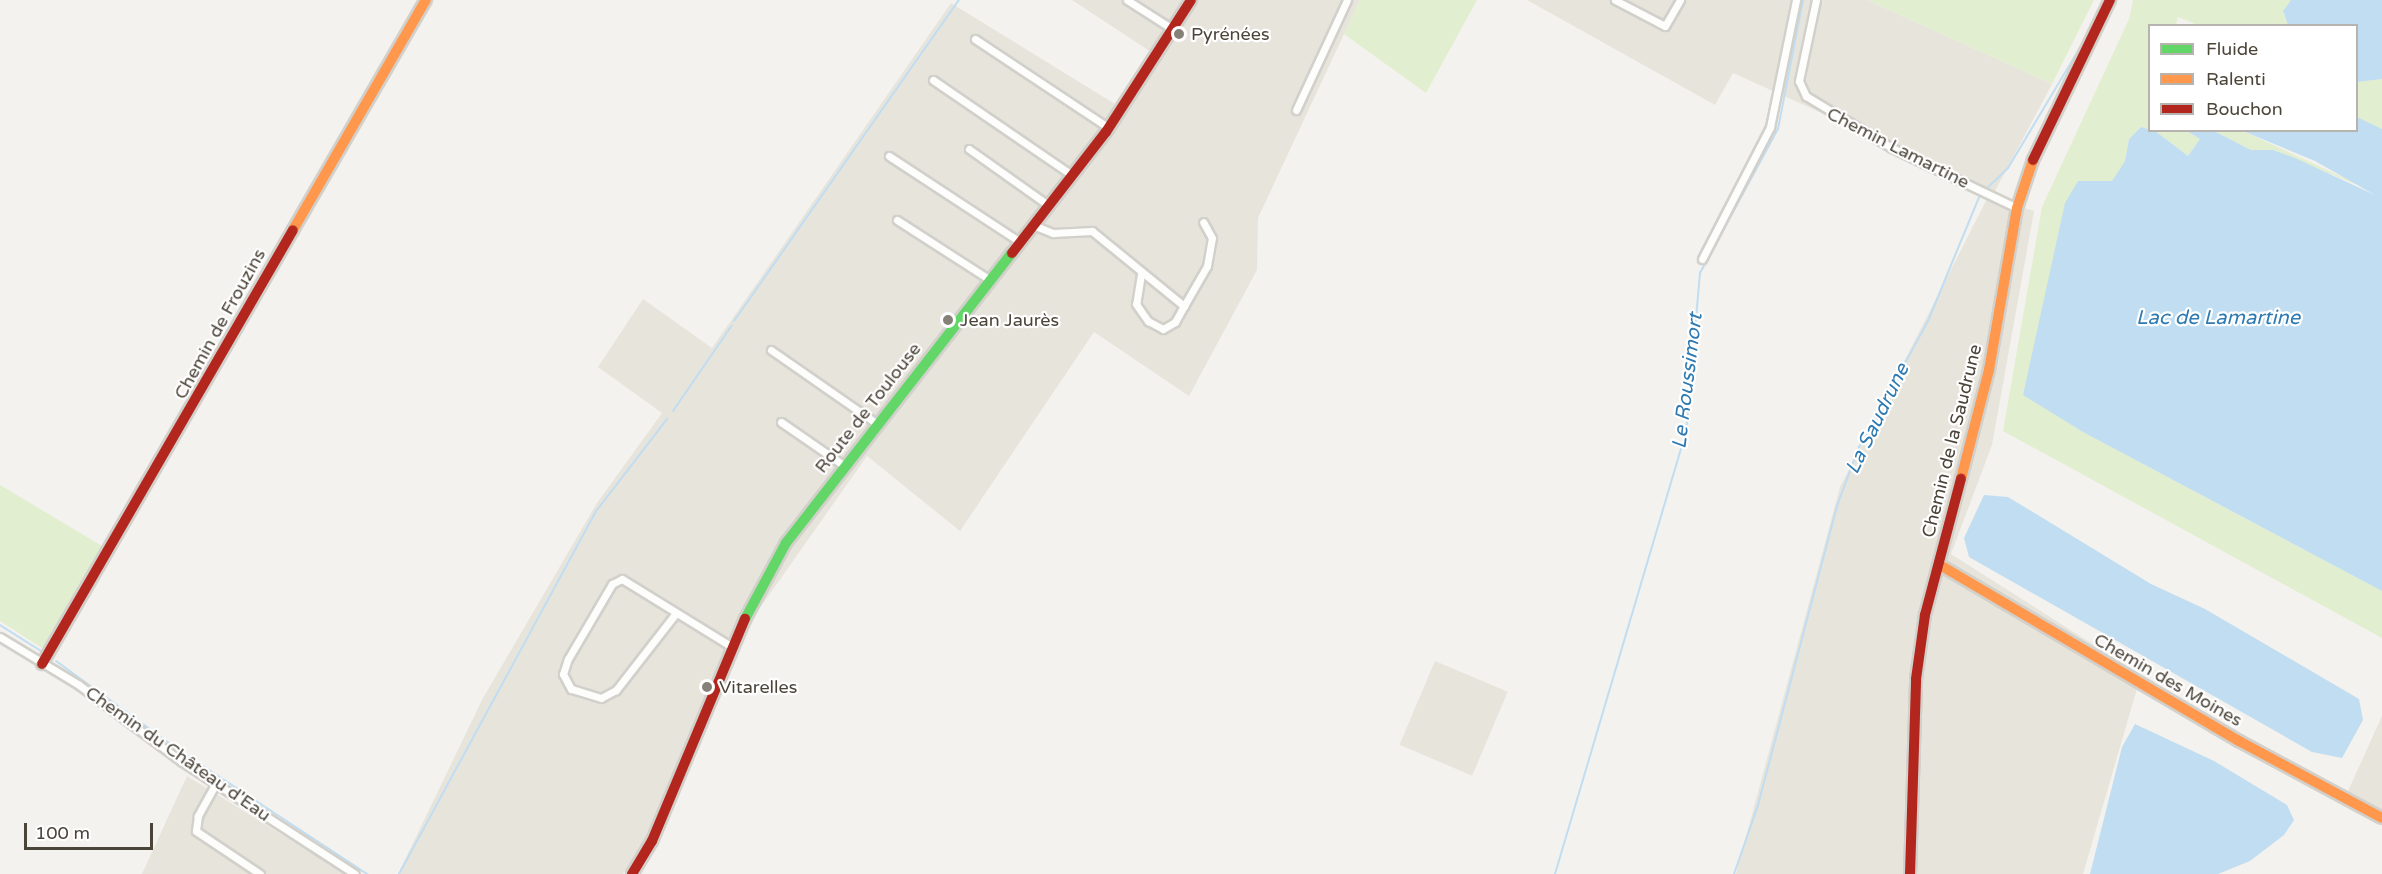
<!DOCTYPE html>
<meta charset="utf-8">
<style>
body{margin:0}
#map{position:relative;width:2382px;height:874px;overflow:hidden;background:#f4f2ee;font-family:"Varela Round",sans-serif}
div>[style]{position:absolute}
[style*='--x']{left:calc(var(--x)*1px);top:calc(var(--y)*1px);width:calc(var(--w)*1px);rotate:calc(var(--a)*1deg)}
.residential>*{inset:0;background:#e7e4dc;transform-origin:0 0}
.green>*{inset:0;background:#e1eecf}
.water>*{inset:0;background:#c0ddf1}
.stream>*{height:2px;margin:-1px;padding:0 1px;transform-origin:1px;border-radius:1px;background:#c0ddf1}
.roads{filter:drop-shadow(2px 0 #d2d0cb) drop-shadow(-2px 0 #d2d0cb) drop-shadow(0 2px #d2d0cb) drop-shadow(0 -2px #d2d0cb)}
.street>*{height:7px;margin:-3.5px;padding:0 3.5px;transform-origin:3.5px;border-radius:3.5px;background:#fdfdfc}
.fast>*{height:10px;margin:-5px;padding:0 5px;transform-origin:5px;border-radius:5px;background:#63d668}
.slow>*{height:10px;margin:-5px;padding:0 5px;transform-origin:5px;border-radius:5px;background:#ff974d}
.jam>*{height:10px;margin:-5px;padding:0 5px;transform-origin:5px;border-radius:5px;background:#b3261e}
.dots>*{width:16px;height:16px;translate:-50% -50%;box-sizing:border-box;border:3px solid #fff;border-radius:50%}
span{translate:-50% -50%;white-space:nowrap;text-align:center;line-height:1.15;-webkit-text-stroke:4.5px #fff;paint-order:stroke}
.poi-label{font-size:18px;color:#4b4439}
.left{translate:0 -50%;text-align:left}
.street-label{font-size:18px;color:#4b4439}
.water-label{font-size:20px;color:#2e7ab2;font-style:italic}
.legend{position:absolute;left:2148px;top:24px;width:210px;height:108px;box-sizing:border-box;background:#fff;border:2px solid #b7b4b0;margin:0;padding:8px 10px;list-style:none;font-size:18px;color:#4b4439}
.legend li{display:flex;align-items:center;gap:12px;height:30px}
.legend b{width:30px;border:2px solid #b7b4b0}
.scale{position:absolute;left:24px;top:823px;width:129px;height:27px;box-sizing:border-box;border:3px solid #4b4439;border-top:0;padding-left:8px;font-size:18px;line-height:21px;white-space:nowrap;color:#4b4439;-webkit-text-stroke:4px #fff;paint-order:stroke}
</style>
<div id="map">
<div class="residential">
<i style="clip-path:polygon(1072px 0,1360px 0,1258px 218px,1257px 270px,1189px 396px,1094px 332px,960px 531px,867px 456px,757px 612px,669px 816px,623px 874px,398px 874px,483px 698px,597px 503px,662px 413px,598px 367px,643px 299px,712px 348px,951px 3px,1115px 104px,1151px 52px)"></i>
<i style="clip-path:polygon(1527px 0,1867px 0,2052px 84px,1995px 191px,1733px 73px,1715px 105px)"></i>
<i style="clip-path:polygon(1988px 197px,2034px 211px,1992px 445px,1951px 554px,2141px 675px,2083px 874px,1736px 874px,1840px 487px)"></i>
<i style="left:1435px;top:661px;width:79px;height:91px;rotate:23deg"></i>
<i style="clip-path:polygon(2382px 716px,2382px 812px,2348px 791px)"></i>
<i style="clip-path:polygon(187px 776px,346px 874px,142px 874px)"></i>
</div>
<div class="green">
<i style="clip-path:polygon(1360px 0,1477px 0,1426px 93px,1344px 34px)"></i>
<i style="clip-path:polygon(1867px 0,2094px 0,2052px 84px)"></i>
<i style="clip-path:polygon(2133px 0,2291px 0,2283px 12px,2288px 25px,2198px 25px,2178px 17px,2176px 25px,2150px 26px,2149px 129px,2141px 127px,2129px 139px,2125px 161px,2112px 181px,2078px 181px,2023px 394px,2083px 432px,2382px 591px,2382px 638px,2003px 431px,2042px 207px,2129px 19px)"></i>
<i style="clip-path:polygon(2382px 79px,2382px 129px,2356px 117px,2357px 82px)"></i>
<i style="clip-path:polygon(2155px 131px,2187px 131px,2200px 139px,2188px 156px)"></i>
<i style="clip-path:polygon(2214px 131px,2243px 131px,2377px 193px,2273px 150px,2251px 150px)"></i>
<i style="clip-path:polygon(0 485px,107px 549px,50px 643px,42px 648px,0 621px)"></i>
</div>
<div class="water">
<i style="clip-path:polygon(2291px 0,2382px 0,2382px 79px,2357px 82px,2356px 26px,2288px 25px,2283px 11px)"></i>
<i style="clip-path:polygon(2357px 117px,2382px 129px,2382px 591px,2083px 432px,2023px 395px,2065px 203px,2078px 181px,2112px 181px,2125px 161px,2129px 139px,2141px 127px,2155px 131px,2188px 156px,2200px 139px,2187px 131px,2214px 131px,2251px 150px,2273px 150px,2295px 158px,2375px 195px,2315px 161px,2243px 131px,2356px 130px)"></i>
<i style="clip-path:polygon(1984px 495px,2008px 497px,2151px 584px,2205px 609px,2359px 699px,2363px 720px,2342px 758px,2312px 752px,1969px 557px,1964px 538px)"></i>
<i style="clip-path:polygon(2135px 724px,2214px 761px,2287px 805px,2294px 820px,2284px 835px,2250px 861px,2218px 874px,2090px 874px,2122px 747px)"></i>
</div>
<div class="stream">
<i style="--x:734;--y:321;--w:392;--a:-55"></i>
<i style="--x:673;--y:411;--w:104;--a:-55.5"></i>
<i style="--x:0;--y:625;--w:49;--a:32.4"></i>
<i style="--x:56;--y:661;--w:153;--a:36"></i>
<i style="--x:180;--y:751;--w:224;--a:33.3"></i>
<i style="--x:399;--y:874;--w:414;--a:-61.5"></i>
<i style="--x:597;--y:510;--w:115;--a:-52.4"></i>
<i style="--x:1555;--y:874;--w:460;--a:-73.5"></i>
<i style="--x:1686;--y:433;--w:161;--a:-85"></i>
<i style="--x:1700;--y:273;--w:164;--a:-61.6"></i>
<i style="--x:1778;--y:129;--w:131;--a:-79"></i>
<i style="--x:1734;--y:874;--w:73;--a:-70.8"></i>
<i style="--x:1758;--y:805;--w:309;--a:-75.2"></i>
<i style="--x:1837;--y:506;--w:63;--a:-69.6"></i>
<i style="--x:1859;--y:447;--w:144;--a:-61.3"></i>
<i style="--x:1928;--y:321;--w:136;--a:-67.6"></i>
<i style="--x:1980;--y:195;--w:39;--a:-44"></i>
<i style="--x:2008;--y:168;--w:154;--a:-59.1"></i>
</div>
<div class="roads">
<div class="street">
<i style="--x:1127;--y:0;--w:56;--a:32.6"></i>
<i style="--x:1615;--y:0;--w:56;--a:27.5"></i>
<i style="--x:1665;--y:26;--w:30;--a:-60"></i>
<i style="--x:1816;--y:0;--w:83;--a:101.9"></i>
<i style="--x:1799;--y:81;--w:17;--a:65"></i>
<i style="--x:1806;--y:96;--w:100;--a:31.2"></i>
<i style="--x:1892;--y:148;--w:139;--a:25.6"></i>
<i style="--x:975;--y:39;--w:161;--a:33.6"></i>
<i style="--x:933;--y:80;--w:168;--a:34.4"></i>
<i style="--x:1296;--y:110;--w:121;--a:-65.1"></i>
<i style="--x:969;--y:149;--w:97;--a:35.3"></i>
<i style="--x:889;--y:156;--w:157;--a:33.3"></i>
<i style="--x:897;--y:220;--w:111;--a:32.8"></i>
<i style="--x:1033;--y:225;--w:22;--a:22"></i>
<i style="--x:1053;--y:233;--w:39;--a:-3"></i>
<i style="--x:1092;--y:231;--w:119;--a:39.2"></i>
<i style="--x:1184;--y:306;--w:46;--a:-60.1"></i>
<i style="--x:1207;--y:266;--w:28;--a:-80"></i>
<i style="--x:1212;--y:238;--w:18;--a:-119"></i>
<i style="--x:1702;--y:259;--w:148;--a:-62.7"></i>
<i style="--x:1770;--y:127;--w:130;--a:-78.4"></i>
<i style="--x:1141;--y:274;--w:30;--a:99"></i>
<i style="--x:1136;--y:304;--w:21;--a:55"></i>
<i style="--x:1148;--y:321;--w:17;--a:28"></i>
<i style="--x:1163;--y:329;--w:14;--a:-30"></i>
<i style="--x:1175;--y:322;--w:18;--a:-61"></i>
<i style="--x:771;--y:350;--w:128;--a:34.8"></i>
<i style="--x:781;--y:422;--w:75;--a:34.7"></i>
<i style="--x:676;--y:613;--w:98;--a:127.9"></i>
<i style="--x:616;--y:690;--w:17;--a:152"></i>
<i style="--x:601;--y:698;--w:31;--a:-163"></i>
<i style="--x:571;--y:689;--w:17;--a:-118"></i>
<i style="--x:563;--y:674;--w:16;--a:-72"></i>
<i style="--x:568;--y:659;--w:87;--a:-59.6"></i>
<i style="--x:612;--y:584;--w:11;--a:-27"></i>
<i style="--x:622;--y:579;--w:129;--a:31.7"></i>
<i style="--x:0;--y:637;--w:92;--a:31.3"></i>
<i style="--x:79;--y:685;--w:127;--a:36.7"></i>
<i style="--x:181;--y:761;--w:207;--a:33"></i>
<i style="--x:216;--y:783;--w:38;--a:119"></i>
<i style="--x:198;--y:816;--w:15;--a:98"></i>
<i style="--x:196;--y:831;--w:77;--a:33.9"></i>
</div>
<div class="fast">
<i style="--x:745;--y:619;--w:86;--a:-61.7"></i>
<i style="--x:786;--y:543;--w:368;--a:-52.1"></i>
</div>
<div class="slow">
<i style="--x:293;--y:230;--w:266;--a:-60"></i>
<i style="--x:1961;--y:479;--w:113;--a:-75.6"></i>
<i style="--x:1989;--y:370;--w:164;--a:-80.2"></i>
<i style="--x:2017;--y:208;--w:51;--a:-71.6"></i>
<i style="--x:1940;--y:565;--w:347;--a:30.5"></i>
<i style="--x:2239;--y:741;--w:162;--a:28.3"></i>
</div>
<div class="jam">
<i style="--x:2033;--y:160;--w:178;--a:-64.3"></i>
<i style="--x:1012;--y:253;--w:153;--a:-52.2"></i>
<i style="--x:1106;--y:132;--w:157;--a:-57.2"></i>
<i style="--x:42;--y:664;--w:501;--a:-59.96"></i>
<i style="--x:632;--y:874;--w:39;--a:-59"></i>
<i style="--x:652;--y:841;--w:241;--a:-67.3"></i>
<i style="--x:1910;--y:874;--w:195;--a:-88.2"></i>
<i style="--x:1916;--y:679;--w:65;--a:-82"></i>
<i style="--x:1925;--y:615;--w:141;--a:-75.2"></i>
</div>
</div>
<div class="dots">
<i style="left:1179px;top:34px;background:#868178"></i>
<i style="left:948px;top:320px;background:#868178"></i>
<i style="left:707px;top:687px;background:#868178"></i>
</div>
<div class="poi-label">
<span class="left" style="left:1191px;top:34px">Pyrénées</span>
<span class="left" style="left:960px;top:320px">Jean Jaurès</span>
<span class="left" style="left:719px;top:687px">Vitarelles</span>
</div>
<div class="street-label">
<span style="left:1898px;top:148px;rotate:27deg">Chemin Lamartine</span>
<span style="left:220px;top:324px;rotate:-61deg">Chemin de Frouzins</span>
<span style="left:868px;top:408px;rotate:-52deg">Route de Toulouse</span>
<span style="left:1952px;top:441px;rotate:-76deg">Chemin de la Saudrune</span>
<span style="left:2168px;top:680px;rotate:30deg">Chemin des Moines</span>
<span style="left:178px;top:754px;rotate:35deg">Chemin du Château d'Eau</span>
</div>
<div class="water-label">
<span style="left:2218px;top:318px">Lac de Lamartine</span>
<span style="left:1688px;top:381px;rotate:-83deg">Le Roussimort</span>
<span style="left:1878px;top:419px;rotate:-64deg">La Saudrune</span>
</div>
<ul class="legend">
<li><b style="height:8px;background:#63d668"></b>Fluide</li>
<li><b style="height:8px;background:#ff974d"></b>Ralenti</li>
<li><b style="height:8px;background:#b3261e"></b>Bouchon</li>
</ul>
<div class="scale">100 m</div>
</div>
